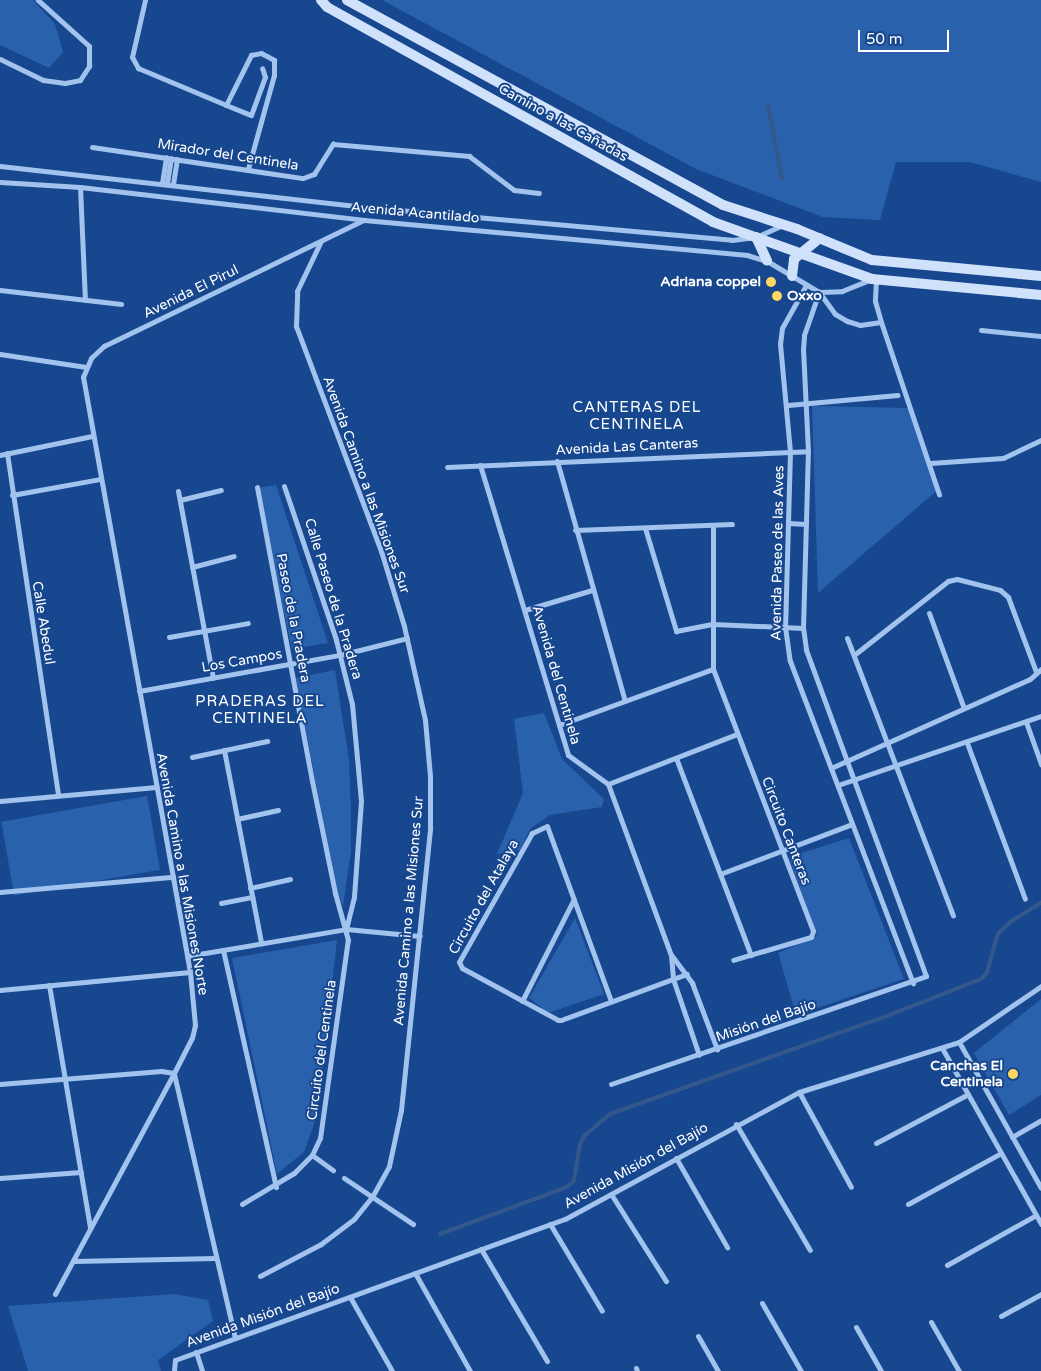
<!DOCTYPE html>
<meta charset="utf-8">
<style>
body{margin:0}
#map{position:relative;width:1041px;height:1371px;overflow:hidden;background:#17478e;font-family:"Varela Round",sans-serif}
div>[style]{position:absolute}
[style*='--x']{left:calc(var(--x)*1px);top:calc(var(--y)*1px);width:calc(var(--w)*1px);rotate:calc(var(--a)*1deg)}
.green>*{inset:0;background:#2a61ac;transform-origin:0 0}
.stream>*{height:4px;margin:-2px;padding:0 2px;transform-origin:2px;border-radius:2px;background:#35588c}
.street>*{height:5px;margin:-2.5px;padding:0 2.5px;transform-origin:2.5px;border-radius:2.5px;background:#a3c3ef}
.secondary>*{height:10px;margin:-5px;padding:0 5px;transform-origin:5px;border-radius:5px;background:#d0e1fb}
.dots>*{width:14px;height:14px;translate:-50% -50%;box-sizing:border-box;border:2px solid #17478e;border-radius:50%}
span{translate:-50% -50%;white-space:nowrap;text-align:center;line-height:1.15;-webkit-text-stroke:4px #17478e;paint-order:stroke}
.street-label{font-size:14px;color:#fff}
.poi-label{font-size:14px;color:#fff;font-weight:700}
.right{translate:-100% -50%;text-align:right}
.left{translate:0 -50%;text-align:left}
.neighbourhood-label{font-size:15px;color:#fff;letter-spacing:1px}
.scale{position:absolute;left:858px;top:30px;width:91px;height:22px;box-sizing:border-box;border:2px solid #fff;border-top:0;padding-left:6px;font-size:15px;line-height:18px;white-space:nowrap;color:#fff;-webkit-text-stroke:4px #17478e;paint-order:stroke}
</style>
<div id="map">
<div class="green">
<i style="clip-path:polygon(0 0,33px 0,55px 24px,63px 52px,49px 68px,0 45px)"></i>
<i style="clip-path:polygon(382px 0,1041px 0,1041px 182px,970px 162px,896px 162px,880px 220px,823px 217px,696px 169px)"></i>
<i style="clip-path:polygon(812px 406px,909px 408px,940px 488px,818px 593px)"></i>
<i style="clip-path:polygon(276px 485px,328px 643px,292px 649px,257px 488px)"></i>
<i style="clip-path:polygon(335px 670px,349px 760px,351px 809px,351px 851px,343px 906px,336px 890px,296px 678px)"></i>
<i style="clip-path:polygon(544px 713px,562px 759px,604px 799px,602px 807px,550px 815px,530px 829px,520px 850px,497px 854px,523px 793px,514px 719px)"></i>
<i style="left:147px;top:796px;width:75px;height:148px;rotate:80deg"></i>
<i style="clip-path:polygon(849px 838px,904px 979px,796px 1015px,778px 953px,817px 936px,789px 857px)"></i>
<i style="clip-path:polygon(575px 918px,604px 994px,548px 1013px,529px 998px)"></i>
<i style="clip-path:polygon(337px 940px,318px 1113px,304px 1152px,277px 1174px,232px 958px)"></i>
<i style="clip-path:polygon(1041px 999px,1041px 1095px,1009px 1115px,974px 1053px)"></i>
<i style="clip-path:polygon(174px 1294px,208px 1300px,213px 1321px,158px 1360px,161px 1371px,28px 1371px,8px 1306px)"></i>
</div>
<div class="stream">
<i style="--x:768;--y:105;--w:75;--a:79.3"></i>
<i style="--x:440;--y:1234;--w:135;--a:-20.3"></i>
<i style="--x:567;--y:1187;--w:9;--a:-41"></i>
<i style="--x:574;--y:1181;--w:37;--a:-81"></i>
<i style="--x:580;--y:1144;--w:10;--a:-61"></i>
<i style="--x:585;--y:1135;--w:33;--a:-40"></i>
<i style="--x:610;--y:1114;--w:285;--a:-19.5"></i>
<i style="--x:879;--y:1019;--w:110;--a:-21.4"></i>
<i style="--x:981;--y:979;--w:9;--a:-49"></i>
<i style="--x:987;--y:972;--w:40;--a:-74"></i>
<i style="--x:998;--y:934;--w:17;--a:-45"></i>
<i style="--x:1010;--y:922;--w:36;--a:-32"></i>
</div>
<div class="street">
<i style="--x:145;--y:0;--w:58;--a:102.8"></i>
<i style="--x:132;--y:57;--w:13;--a:61"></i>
<i style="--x:138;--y:68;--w:95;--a:22.8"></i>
<i style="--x:226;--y:105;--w:56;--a:-63.4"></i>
<i style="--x:251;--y:55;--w:10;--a:-11"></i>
<i style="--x:261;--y:53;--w:15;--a:28"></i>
<i style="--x:274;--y:60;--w:15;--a:90"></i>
<i style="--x:274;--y:75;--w:98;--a:105.5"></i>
<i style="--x:0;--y:59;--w:48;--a:26"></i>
<i style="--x:43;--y:80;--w:22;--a:8"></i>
<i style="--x:65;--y:83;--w:15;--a:-11"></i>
<i style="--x:80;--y:80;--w:17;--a:-57"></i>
<i style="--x:89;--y:66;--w:20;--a:-90"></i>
<i style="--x:89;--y:46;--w:69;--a:-138"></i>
<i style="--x:226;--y:105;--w:27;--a:22"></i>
<i style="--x:251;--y:115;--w:40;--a:-69.8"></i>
<i style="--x:265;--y:77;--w:9;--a:-108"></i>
<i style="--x:92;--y:147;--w:213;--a:8.4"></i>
<i style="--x:303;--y:178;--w:12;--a:-20"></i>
<i style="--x:314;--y:174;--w:36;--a:-58"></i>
<i style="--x:333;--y:144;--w:137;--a:5"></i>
<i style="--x:469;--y:156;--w:56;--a:37.1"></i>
<i style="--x:514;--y:190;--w:25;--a:7"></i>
<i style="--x:0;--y:166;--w:367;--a:6.4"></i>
<i style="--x:365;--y:207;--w:368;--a:5.1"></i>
<i style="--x:732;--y:240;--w:24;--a:-7"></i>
<i style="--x:756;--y:237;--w:30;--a:-24"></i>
<i style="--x:0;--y:182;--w:80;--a:3.6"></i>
<i style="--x:80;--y:187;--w:286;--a:6.6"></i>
<i style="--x:364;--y:220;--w:385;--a:5.2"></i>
<i style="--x:747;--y:255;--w:21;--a:17"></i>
<i style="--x:767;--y:261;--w:61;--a:30.8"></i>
<i style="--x:819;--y:292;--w:23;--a:-2"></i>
<i style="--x:842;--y:291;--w:31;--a:-22"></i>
<i style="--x:162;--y:183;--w:26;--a:-81"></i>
<i style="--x:167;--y:183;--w:25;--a:-81"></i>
<i style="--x:173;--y:184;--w:25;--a:-81"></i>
<i style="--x:80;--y:187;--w:113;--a:87.5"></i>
<i style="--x:876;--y:280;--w:21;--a:93"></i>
<i style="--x:875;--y:301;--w:22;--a:74"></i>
<i style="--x:881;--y:322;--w:182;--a:71.4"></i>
<i style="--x:805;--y:287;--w:47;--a:119.3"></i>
<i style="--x:782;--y:328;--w:16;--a:97"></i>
<i style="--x:780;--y:344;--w:107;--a:84.7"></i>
<i style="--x:790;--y:451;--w:176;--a:91.6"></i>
<i style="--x:785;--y:627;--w:34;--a:82"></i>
<i style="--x:790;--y:661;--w:345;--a:69.1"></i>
<i style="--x:0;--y:290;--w:122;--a:6.6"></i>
<i style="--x:819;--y:292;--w:27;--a:54"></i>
<i style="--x:835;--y:314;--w:14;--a:30"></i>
<i style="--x:847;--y:321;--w:14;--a:17"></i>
<i style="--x:860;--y:325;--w:21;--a:-8"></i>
<i style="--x:981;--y:330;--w:60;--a:5.7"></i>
<i style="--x:0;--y:354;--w:87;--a:8.6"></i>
<i style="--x:788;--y:405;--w:110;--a:-5.2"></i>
<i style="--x:7;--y:453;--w:346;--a:81.5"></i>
<i style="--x:0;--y:455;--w:94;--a:-11.7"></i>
<i style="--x:557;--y:461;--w:249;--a:74.2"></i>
<i style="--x:930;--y:463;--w:73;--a:-3.9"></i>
<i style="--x:1003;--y:458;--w:42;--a:-25.3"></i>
<i style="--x:480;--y:465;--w:303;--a:73.1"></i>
<i style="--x:568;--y:755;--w:49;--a:35.9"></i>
<i style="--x:608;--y:784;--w:182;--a:69.8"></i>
<i style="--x:671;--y:955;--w:24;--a:85"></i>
<i style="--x:673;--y:979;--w:80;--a:71.1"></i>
<i style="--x:447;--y:467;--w:361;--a:-2.5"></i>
<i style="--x:284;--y:486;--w:163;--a:71.3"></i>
<i style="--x:336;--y:640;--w:66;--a:76"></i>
<i style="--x:352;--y:704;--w:97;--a:84.7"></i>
<i style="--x:361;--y:801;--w:96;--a:94.2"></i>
<i style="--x:354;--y:897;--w:32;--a:104"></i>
<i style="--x:178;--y:491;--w:190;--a:79.4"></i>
<i style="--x:12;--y:495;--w:89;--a:-10.3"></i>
<i style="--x:180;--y:500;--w:42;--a:-13.7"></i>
<i style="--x:788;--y:523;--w:18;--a:3"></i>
<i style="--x:713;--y:525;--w:144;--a:90"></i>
<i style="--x:713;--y:669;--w:280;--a:69.1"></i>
<i style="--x:813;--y:931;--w:6;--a:108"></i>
<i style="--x:811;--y:937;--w:81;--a:163.6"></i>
<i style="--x:645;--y:528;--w:108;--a:73.2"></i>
<i style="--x:676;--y:631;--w:38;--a:-11"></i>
<i style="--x:713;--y:624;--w:90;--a:2.5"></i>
<i style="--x:575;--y:530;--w:157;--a:-2.2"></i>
<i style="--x:192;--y:567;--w:43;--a:-14.7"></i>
<i style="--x:525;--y:610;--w:70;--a:-16.6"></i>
<i style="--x:929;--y:613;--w:99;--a:69.9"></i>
<i style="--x:169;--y:637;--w:80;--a:-10"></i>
<i style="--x:847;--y:638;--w:297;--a:69.1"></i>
<i style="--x:854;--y:655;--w:120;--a:-38.2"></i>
<i style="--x:948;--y:581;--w:9;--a:-13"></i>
<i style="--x:957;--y:579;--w:44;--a:14.3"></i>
<i style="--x:1000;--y:590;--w:11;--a:41"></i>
<i style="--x:1008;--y:597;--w:80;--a:69.5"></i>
<i style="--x:139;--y:691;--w:204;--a:-10.2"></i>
<i style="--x:340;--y:655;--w:69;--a:-14.2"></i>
<i style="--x:1026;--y:722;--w:45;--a:70.3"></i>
<i style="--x:559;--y:725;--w:164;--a:-20"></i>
<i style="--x:967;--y:743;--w:166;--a:69.6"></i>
<i style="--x:224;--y:750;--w:197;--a:79.1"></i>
<i style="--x:192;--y:757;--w:77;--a:-12"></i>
<i style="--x:676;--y:758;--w:211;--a:69.2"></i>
<i style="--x:831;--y:768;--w:218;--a:-24.1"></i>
<i style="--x:1030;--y:679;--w:15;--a:-42"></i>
<i style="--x:608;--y:784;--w:138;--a:-21.2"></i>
<i style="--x:838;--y:785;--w:214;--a:-18.8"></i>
<i style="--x:0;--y:801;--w:157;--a:-5.1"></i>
<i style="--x:237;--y:819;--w:42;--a:-12.4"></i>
<i style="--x:720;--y:874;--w:141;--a:-20.7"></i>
<i style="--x:250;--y:888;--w:41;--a:-12.7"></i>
<i style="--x:0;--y:892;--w:174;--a:-5"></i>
<i style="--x:221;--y:903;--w:32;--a:-11"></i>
<i style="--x:223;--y:950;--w:243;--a:77.4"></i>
<i style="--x:187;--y:956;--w:161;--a:-9.6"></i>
<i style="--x:346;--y:929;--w:74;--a:5.4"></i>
<i style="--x:672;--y:956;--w:34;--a:53"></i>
<i style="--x:692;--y:983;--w:71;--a:69.3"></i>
<i style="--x:49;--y:985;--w:246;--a:80.4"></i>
<i style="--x:0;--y:990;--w:191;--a:-5.4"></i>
<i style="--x:522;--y:1001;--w:114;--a:-63"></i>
<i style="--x:611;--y:1001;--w:186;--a:-110.1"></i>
<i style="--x:547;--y:826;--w:17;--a:155"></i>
<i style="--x:532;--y:833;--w:148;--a:119.5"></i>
<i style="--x:459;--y:962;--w:7;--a:63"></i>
<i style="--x:462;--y:968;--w:109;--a:28.4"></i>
<i style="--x:558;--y:1020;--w:3;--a:0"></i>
<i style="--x:561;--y:1020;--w:134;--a:-20.1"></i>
<i style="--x:959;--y:1042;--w:167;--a:60.7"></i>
<i style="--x:942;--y:1048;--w:202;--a:60.6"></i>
<i style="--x:0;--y:1084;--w:162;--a:-4.6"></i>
<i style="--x:161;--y:1071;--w:13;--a:9"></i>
<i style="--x:174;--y:1073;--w:251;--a:118.3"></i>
<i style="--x:611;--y:1084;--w:333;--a:-18.9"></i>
<i style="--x:926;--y:976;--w:348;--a:-110.2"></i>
<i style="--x:806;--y:649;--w:21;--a:-98"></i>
<i style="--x:803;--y:628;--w:177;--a:-88.4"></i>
<i style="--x:808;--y:451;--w:101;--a:-92.8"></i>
<i style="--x:803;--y:350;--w:15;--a:-86"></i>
<i style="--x:804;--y:335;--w:46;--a:-70.8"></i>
<i style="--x:799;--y:1092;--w:108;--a:61.3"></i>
<i style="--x:736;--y:1124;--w:146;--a:59.6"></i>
<i style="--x:1012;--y:1137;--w:34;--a:-30"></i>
<i style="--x:876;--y:1143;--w:104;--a:-28"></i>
<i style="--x:312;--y:1155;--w:26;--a:36"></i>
<i style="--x:676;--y:1158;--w:103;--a:60.2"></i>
<i style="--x:0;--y:1178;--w:81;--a:-4.2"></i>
<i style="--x:344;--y:1178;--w:83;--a:33.7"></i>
<i style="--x:611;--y:1194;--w:103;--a:57.7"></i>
<i style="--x:242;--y:1204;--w:61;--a:-30.8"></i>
<i style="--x:294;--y:1173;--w:25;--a:-45"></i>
<i style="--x:312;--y:1155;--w:19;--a:-65"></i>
<i style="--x:320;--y:1138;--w:200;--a:-82"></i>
<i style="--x:348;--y:940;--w:49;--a:-105.5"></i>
<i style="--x:335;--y:893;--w:114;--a:-101.6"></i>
<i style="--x:312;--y:781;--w:299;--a:-100.6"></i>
<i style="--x:908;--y:1204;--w:106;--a:-28.7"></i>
<i style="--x:550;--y:1224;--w:101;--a:59.1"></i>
<i style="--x:481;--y:1249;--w:130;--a:59.5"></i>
<i style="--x:73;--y:1261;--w:143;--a:-1.2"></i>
<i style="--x:947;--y:1265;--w:102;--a:-29.3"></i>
<i style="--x:415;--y:1273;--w:112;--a:60.7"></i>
<i style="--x:260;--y:1276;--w:69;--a:-27.7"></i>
<i style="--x:321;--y:1244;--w:41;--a:-37.1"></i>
<i style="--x:354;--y:1219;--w:28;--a:-51"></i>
<i style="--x:372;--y:1197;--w:35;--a:-61"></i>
<i style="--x:389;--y:1166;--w:57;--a:-77.9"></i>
<i style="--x:401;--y:1110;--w:284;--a:-84.1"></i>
<i style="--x:430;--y:827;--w:51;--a:-90"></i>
<i style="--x:430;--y:776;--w:56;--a:-95.1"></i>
<i style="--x:425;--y:720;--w:96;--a:-102.6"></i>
<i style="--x:404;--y:626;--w:78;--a:-107"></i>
<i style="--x:381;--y:551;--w:241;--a:-110.7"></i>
<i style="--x:296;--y:326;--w:35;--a:-88"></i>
<i style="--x:297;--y:291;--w:55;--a:-64.4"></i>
<i style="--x:350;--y:1297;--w:85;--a:60.4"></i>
<i style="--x:762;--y:1303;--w:78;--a:60.2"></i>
<i style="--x:1001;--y:1316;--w:46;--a:-28.8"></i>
<i style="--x:931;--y:1322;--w:56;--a:60.3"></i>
<i style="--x:856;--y:1327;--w:51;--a:60.4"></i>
<i style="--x:698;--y:1336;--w:40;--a:60.3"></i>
<i style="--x:235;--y:1338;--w:272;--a:-103"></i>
<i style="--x:174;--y:1073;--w:39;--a:-63"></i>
<i style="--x:192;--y:1038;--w:13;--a:-77"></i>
<i style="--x:195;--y:1025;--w:53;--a:-95.4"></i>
<i style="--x:190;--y:972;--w:605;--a:-100.19"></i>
<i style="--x:83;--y:377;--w:21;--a:-67"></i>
<i style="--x:91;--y:358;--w:18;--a:-43"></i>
<i style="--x:104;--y:346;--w:289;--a:-25.9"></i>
<i style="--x:196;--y:1352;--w:20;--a:72"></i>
<i style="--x:636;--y:1368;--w:3;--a:72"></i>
<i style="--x:174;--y:1371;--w:11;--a:-85"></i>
<i style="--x:175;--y:1360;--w:415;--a:-19.9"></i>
<i style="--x:565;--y:1219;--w:266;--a:-28.5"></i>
<i style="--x:799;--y:1092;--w:168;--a:-17.4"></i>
<i style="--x:959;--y:1042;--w:99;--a:-34.3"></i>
</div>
<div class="secondary">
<i style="--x:321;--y:0;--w:9;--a:49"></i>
<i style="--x:327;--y:7;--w:442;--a:29.1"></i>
<i style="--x:713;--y:222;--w:169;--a:19.7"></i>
<i style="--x:872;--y:279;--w:170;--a:5.4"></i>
<i style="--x:347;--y:0;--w:428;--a:28.6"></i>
<i style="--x:723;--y:205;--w:78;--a:18"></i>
<i style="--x:797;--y:229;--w:81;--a:22.5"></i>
<i style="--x:872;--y:260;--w:170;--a:5.4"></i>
<i style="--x:756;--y:237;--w:26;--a:65"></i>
<i style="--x:792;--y:276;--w:17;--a:-83"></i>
<i style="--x:794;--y:259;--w:33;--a:-39"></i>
</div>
<div class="dots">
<i style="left:771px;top:282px;background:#ffd661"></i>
<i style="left:777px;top:296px;background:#ffd661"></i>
<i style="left:1013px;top:1074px;background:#ffd661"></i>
</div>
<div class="street-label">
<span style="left:563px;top:123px;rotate:29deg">Camino a las Cañadas</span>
<span style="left:228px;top:155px;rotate:9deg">Mirador del Centinela</span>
<span style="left:415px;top:213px;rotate:5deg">Avenida Acantilado</span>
<span style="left:191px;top:292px;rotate:-26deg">Avenida El Pirul</span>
<span style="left:627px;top:447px;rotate:-3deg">Avenida Las Canteras</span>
<span style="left:366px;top:485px;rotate:70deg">Avenida Camino a las Misiones Sur</span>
<span style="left:778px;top:553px;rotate:-89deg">Avenida Paseo de las Aves</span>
<span style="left:333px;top:599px;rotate:73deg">Calle Paseo de la Pradera</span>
<span style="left:293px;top:618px;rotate:79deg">Paseo de la Pradera</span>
<span style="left:43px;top:623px;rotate:81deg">Calle Abedul</span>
<span style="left:242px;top:661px;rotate:-10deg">Los Campos</span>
<span style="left:556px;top:675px;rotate:74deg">Avenida del Centinela</span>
<span style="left:786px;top:831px;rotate:69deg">Circuito Canteras</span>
<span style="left:182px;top:874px;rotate:80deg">Avenida Camino a las Misiones Norte</span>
<span style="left:484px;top:897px;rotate:-61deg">Circuito del Atalaya</span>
<span style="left:409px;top:911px;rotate:-85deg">Avenida Camino a las Misiones Sur</span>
<span style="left:766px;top:1021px;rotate:-19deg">Misión del Bajío</span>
<span style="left:322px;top:1050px;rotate:-82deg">Circuito del Centinela</span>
<span style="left:636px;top:1166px;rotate:-29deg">Avenida Misión del Bajío</span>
<span style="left:263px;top:1316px;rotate:-20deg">Avenida Misión del Bajío</span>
</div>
<div class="poi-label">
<span class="right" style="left:761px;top:282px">Adriana coppel</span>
<span class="left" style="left:787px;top:296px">Oxxo</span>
<span class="right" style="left:1003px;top:1074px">Canchas El<br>Centinela</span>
</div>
<div class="neighbourhood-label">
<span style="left:637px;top:416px">CANTERAS DEL<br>CENTINELA</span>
<span style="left:260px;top:710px">PRADERAS DEL<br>CENTINELA</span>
</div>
<div class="scale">50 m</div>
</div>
